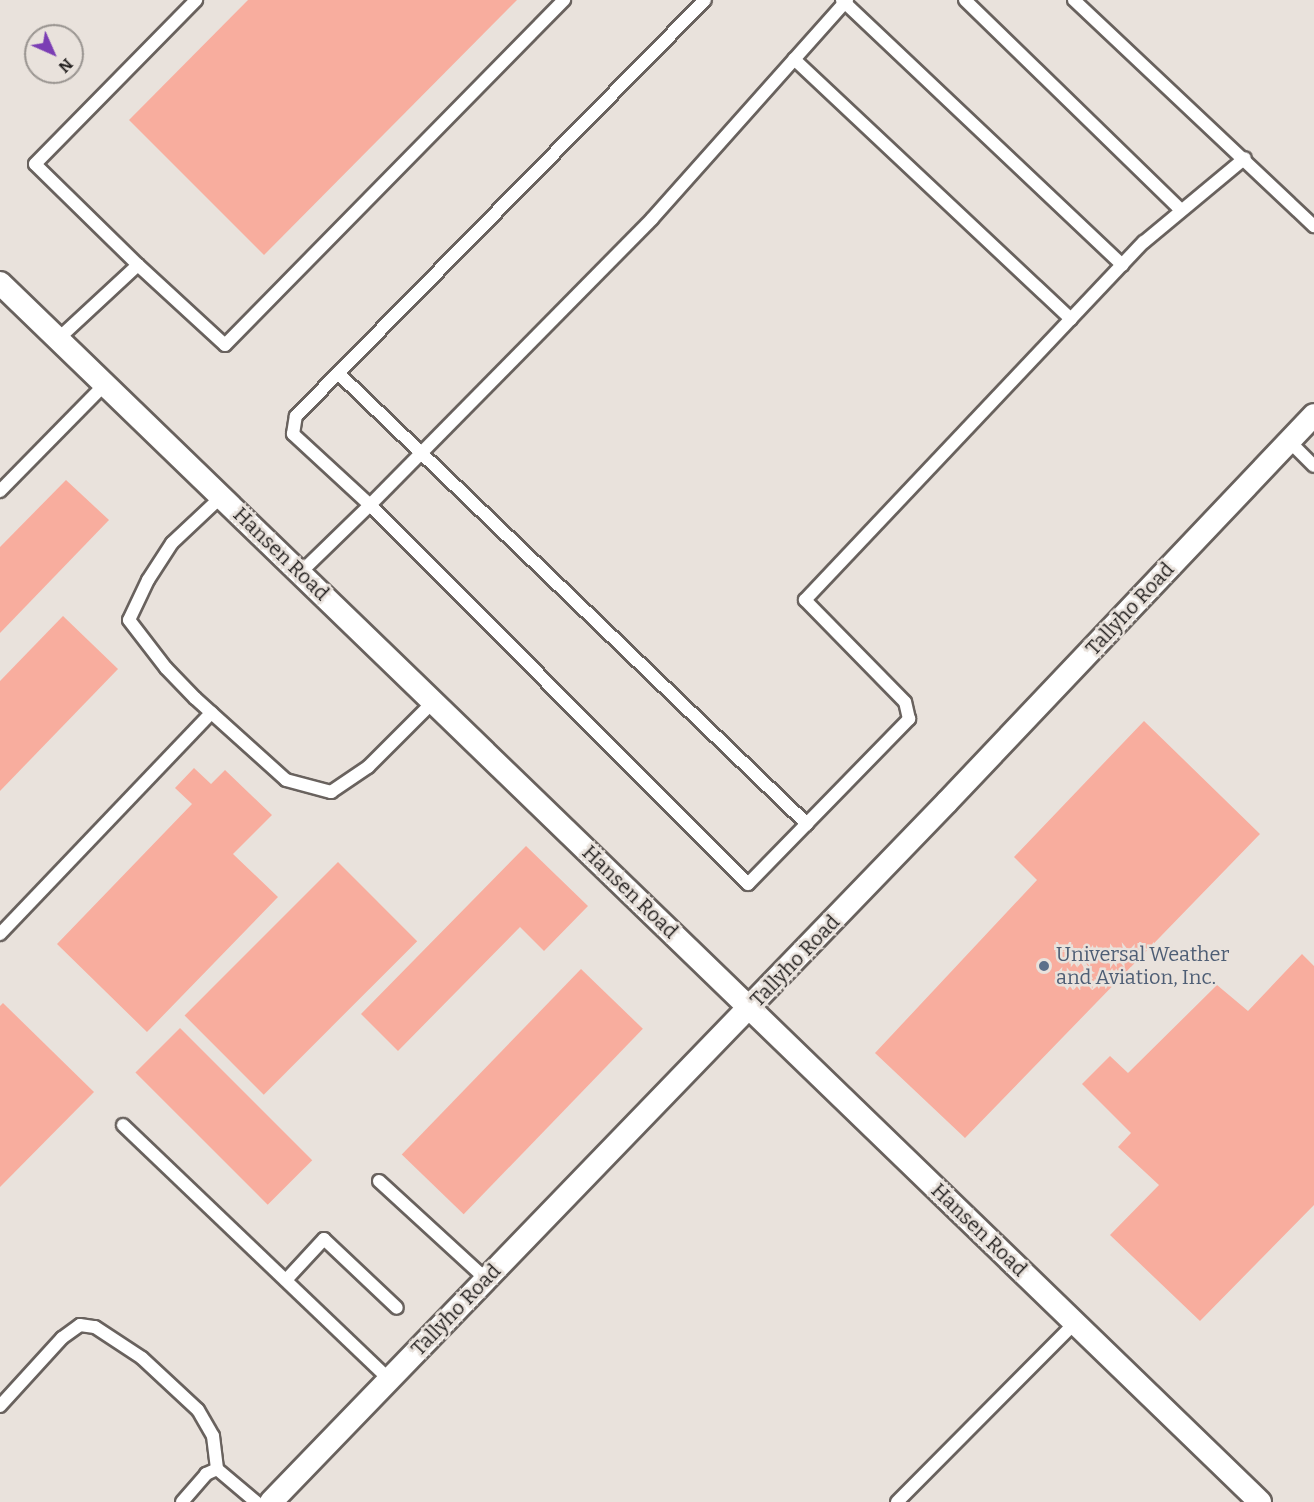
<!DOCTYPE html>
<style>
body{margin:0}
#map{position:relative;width:1314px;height:1502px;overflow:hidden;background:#e9e2dc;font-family:Bitter,serif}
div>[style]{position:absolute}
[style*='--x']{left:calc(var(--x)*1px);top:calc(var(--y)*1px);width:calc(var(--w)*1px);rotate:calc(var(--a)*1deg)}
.building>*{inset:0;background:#f8ad9e;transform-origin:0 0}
.roads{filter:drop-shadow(2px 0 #69625e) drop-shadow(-2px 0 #69625e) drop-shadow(0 2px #69625e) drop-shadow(0 -2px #69625e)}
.lane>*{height:12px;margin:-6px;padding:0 6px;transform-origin:6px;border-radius:6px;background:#fff}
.street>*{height:22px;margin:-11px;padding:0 11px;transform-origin:11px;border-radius:11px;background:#fff}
.dots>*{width:16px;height:16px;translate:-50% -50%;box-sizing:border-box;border:3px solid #e9e2dc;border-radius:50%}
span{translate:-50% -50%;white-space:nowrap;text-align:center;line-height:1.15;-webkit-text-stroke:5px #e9e2dc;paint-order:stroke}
.street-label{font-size:20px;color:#221f1e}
.service-label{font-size:20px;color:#4e5e75}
.left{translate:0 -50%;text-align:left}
.north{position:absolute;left:24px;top:24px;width:60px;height:60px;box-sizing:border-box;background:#e9e2dc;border:2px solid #999490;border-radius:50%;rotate:135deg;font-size:16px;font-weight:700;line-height:24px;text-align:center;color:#221f1e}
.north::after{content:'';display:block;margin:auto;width:21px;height:27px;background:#7b3eb4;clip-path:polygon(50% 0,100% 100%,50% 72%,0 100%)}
</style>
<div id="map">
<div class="building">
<i style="clip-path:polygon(248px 0,517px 0,264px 255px,129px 120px)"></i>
<i style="clip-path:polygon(66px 480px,109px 520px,0 633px,0 547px)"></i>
<i style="clip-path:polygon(63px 616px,118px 669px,0 791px,0 681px)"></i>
<i style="clip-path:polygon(1144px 721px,1260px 834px,965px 1138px,875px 1053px,1037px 880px,1014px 857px)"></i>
<i style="clip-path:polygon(194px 768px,211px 784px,225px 770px,272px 815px,233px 854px,278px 897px,147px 1032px,57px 944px,192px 804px,175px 788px)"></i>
<i style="clip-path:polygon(526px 846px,588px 906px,544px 951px,520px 927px,398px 1051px,361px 1014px)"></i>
<i style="left:338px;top:862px;width:112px;height:217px;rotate:45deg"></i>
<i style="clip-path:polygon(1302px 954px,1314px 966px,1314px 1205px,1200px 1321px,1110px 1235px,1159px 1185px,1118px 1147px,1131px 1133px,1082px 1084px,1110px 1056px,1128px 1073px,1217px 985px,1248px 1011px)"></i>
<i style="left:581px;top:969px;width:86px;height:258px;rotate:44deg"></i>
<i style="clip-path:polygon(3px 1003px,94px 1092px,0 1187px,0 1006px)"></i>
<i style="left:180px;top:1028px;width:187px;height:63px;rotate:45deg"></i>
</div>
<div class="roads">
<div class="lane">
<i style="--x:842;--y:0;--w:386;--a:43.4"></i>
<i style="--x:847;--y:0;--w:293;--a:131.7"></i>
<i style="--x:652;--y:219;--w:402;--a:134.6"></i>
<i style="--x:370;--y:505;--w:535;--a:45.08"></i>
<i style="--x:748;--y:884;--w:231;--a:-45.7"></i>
<i style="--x:909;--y:719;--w:17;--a:-103"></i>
<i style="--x:905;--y:702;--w:143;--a:-134.4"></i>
<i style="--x:805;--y:600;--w:493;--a:-46.6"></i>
<i style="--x:1144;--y:242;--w:131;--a:-39.7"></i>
<i style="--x:965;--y:0;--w:301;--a:44.2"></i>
<i style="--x:1074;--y:0;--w:330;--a:43.3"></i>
<i style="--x:794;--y:59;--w:380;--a:43.2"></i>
<i style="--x:138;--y:265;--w:144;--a:-135.6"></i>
<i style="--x:35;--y:164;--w:230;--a:-45.5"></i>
<i style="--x:58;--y:339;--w:109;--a:-42.8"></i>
<i style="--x:138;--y:265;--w:118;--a:42.6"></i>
<i style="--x:225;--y:345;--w:484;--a:-45.5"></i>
<i style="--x:338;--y:373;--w:651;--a:43.88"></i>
<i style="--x:1289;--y:441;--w:35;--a:45"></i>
<i style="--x:0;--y:491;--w:150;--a:-45.5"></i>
<i style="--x:221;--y:497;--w:67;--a:136.8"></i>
<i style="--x:172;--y:543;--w:44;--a:123"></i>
<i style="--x:148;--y:580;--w:44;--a:115.4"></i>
<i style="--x:129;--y:620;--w:61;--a:52.4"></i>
<i style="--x:166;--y:668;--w:42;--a:46"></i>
<i style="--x:195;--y:698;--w:122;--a:42"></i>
<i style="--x:286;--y:780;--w:47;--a:14.9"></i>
<i style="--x:331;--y:792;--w:45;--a:-34"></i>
<i style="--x:368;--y:767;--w:92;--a:-45"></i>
<i style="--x:300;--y:573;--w:98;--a:-44.2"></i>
<i style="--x:370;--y:505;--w:105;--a:-137.3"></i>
<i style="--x:293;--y:434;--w:18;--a:-81"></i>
<i style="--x:296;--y:416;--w:583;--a:-45.49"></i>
<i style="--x:0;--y:934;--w:306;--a:-46.3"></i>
<i style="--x:123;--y:1125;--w:368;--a:43.7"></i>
<i style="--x:379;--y:1181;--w:145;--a:42.5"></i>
<i style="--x:286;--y:1280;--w:56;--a:-47.2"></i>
<i style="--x:324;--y:1239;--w:100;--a:43.4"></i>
<i style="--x:0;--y:1406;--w:92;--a:-47.6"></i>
<i style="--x:62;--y:1338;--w:22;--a:-36"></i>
<i style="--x:80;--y:1325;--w:15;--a:8"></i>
<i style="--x:95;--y:1327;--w:56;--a:33.4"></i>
<i style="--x:142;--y:1358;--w:76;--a:42.9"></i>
<i style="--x:198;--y:1410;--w:30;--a:60"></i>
<i style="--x:213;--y:1436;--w:33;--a:83"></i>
<i style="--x:182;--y:1502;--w:37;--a:-49"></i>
<i style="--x:206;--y:1474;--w:12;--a:-24"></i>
<i style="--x:217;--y:1469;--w:51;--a:40.2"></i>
<i style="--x:897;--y:1502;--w:252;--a:-45.2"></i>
</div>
<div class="street">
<i style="--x:0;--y:283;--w:1753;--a:44.05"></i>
<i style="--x:271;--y:1502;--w:973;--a:-46"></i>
<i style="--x:947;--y:802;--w:533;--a:-46.52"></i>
</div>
</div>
<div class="dots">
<i style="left:1044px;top:966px;background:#5c6f8a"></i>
</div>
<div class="street-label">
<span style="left:281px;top:554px;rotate:44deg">Hansen Road</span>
<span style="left:1130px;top:609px;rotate:-47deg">Tallyho Road</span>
<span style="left:630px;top:892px;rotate:44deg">Hansen Road</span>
<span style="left:795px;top:961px;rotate:-46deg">Tallyho Road</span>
<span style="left:979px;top:1230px;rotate:44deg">Hansen Road</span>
<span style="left:456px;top:1310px;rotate:-46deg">Tallyho Road</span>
</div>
<div class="service-label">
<span class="left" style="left:1056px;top:966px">Universal Weather<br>and Aviation, Inc.</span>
</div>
<div class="north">N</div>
</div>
